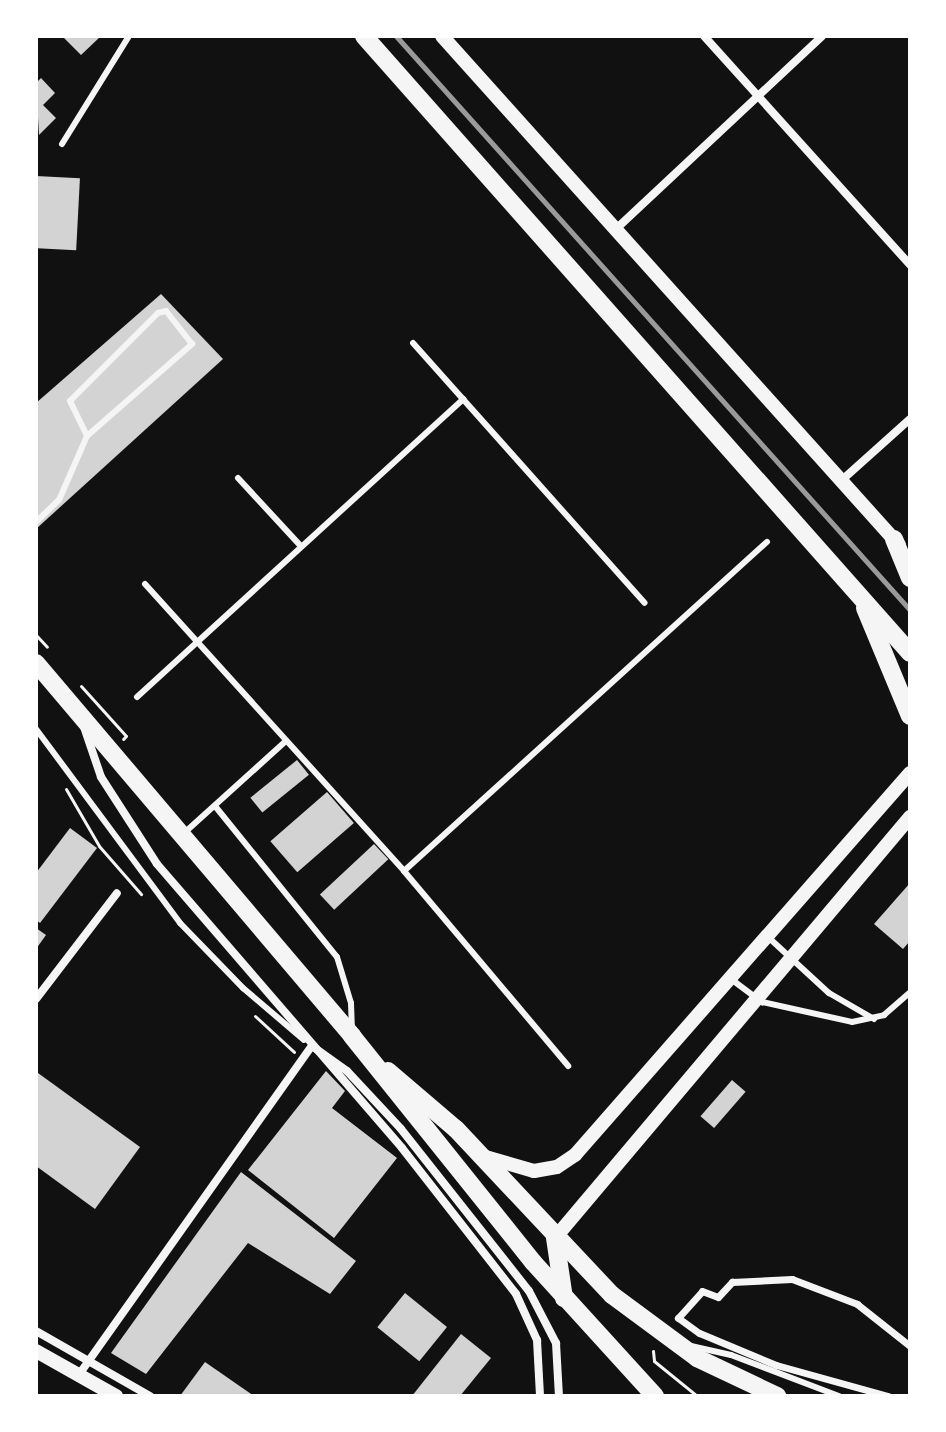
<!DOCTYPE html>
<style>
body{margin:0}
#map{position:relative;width:946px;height:1432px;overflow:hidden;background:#111;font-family:Barlow,sans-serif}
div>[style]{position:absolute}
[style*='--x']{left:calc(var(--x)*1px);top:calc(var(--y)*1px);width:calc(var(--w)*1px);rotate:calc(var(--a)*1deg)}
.building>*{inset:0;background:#d3d3d3;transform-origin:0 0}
.path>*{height:3px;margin:-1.5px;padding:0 1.5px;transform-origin:1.5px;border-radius:1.5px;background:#f5f5f5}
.service>*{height:6px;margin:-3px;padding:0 3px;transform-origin:3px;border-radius:3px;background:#f5f5f5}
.pedestrian>*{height:7px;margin:-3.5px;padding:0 3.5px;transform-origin:3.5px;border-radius:3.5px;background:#f5f5f5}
.minor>*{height:8px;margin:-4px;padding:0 4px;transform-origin:4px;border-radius:4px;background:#f5f5f5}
.tertiary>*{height:14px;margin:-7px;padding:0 7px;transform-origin:7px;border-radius:7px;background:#f5f5f5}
.primary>*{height:18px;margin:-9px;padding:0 9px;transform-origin:9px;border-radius:9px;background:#f5f5f5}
.rail>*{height:5px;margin:-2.5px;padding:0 2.5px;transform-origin:2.5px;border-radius:2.5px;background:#9a9a9a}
span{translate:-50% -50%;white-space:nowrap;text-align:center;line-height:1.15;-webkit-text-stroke:8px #fff;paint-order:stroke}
.frame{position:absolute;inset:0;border:38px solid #fff;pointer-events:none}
</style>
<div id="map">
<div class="building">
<i style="clip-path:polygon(62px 36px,101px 36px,81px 55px)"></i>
<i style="clip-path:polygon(41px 78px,55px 93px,43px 105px,56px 118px,39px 135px,36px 83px)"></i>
<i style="left:36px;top:176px;width:44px;height:72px;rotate:3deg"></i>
<i style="clip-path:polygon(161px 294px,223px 359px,36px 529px,36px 403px)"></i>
<i style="left:297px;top:760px;width:19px;height:60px;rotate:51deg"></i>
<i style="left:327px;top:792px;width:41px;height:75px;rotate:49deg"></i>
<i style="clip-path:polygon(70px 828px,97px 848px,40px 923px,36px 920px,36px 873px)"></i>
<i style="left:374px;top:844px;width:21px;height:74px;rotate:47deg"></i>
<i style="clip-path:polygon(910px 883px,910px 941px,903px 949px,874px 924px)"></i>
<i style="clip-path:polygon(36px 928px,46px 935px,36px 949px)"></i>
<i style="clip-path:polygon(326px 1071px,345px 1091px,332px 1108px,397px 1158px,334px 1238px,248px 1170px)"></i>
<i style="clip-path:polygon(38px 1073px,140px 1147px,95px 1209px,36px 1166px)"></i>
<i style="left:732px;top:1080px;width:18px;height:48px;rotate:41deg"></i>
<i style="clip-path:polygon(241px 1172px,356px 1261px,330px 1294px,248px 1243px,146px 1374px,111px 1353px)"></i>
<i style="left:405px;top:1293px;width:54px;height:44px;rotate:39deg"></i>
<i style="clip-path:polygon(461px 1334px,491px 1358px,460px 1396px,412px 1396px)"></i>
<i style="clip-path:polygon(205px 1362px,254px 1396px,180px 1396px)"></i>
</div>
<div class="path">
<i style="--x:36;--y:37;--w:1;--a:-45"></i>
<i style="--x:36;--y:635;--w:16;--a:47"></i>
<i style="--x:81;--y:686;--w:67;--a:48"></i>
<i style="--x:126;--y:736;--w:4;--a:135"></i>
<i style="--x:66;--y:789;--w:66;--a:59.9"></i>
<i style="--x:99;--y:846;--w:64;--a:48.8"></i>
<i style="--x:255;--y:1016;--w:53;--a:42.7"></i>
<i style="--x:653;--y:1351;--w:10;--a:84"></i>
<i style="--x:654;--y:1361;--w:55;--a:39.1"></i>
</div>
<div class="service">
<i style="--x:62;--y:144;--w:127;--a:-58.2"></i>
<i style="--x:413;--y:343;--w:348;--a:48.3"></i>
<i style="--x:238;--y:478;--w:90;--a:47.3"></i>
<i style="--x:36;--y:522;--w:32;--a:-44"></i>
<i style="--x:59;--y:500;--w:70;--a:-66.4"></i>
<i style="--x:87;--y:436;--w:140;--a:-41.2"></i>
<i style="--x:192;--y:344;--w:42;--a:-128.2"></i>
<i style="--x:166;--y:311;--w:8;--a:166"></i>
<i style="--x:158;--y:313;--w:124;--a:135"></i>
<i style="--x:70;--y:401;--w:39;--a:64"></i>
<i style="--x:145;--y:584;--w:387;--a:47.9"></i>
<i style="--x:404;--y:871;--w:255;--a:49.9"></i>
<i style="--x:137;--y:697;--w:442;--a:-42.4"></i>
<i style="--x:36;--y:729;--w:242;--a:53.4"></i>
<i style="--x:180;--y:923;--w:91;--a:45.9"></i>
<i style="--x:243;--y:988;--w:80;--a:40.4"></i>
<i style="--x:215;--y:806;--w:194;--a:51.1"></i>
<i style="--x:337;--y:957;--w:48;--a:73.1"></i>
<i style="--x:351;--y:1003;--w:25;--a:88"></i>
<i style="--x:183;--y:834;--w:139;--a:-42.1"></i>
<i style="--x:404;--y:871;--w:490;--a:-42.2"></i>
<i style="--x:768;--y:937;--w:83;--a:42.6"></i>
<i style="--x:829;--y:993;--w:52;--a:30"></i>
<i style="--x:731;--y:979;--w:39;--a:37"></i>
<i style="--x:762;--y:1002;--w:92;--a:12.5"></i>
<i style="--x:852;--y:1022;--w:33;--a:-12"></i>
<i style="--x:884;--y:1015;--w:35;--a:-41"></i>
<i style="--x:691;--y:1346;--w:41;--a:12.7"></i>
<i style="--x:731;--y:1355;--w:116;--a:20.8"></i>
</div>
<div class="pedestrian">
<i style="--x:888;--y:1396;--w:116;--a:-164.5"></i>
<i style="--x:776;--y:1365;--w:83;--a:-157.4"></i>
<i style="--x:699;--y:1333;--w:26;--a:-144"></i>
<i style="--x:678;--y:1318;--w:36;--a:-48"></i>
<i style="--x:702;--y:1291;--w:17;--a:21"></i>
<i style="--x:718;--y:1297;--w:21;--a:-47"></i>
<i style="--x:732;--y:1282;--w:60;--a:-2.9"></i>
<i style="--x:792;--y:1279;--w:70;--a:21"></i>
<i style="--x:857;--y:1304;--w:68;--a:38.4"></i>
</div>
<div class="minor">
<i style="--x:704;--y:36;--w:308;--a:48"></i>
<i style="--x:616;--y:229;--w:282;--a:-43.1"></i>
<i style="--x:842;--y:480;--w:91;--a:-41.9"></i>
<i style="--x:83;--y:724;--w:56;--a:71.2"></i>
<i style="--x:101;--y:777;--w:103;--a:57.2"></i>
<i style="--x:157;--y:864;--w:375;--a:49.2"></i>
<i style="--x:402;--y:1148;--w:185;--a:52"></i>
<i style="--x:516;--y:1294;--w:51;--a:65.5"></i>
<i style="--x:537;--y:1340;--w:56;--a:86.9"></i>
<i style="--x:36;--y:999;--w:133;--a:-52.6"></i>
<i style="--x:36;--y:1331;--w:131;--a:29.7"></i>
<i style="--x:78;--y:1376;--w:405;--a:-54.7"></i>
<i style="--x:312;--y:1046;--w:43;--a:35.5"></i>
<i style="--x:347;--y:1071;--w:79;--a:47"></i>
<i style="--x:401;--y:1129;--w:206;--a:51.7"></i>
<i style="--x:529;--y:1291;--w:59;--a:62.6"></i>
<i style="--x:556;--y:1343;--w:53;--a:86.8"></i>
</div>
<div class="tertiary">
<i style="--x:442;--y:36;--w:684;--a:48.08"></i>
<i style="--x:482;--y:1156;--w:54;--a:16.1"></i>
<i style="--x:534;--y:1171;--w:23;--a:-10"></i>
<i style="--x:557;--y:1167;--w:22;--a:-34"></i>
<i style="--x:575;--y:1155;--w:508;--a:-48.75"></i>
<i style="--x:555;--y:1238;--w:551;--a:-49.86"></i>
<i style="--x:36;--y:1351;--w:92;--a:29.4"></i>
</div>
<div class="primary">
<i style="--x:364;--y:36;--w:824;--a:48.49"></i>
<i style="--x:894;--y:539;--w:42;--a:67.7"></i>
<i style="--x:865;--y:608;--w:117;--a:67.4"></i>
<i style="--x:36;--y:663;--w:489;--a:49.7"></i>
<i style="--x:352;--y:1036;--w:290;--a:51.3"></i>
<i style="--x:533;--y:1262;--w:181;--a:47.7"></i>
<i style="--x:388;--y:1071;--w:89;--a:40.5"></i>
<i style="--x:456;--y:1129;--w:228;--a:46.8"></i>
<i style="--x:612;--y:1295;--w:106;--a:36.5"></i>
<i style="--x:697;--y:1358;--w:89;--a:25.4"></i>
<i style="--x:555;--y:1238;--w:61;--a:81.5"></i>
</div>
<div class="rail">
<i style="--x:396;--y:36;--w:771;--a:48.16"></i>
</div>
<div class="frame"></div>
</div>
